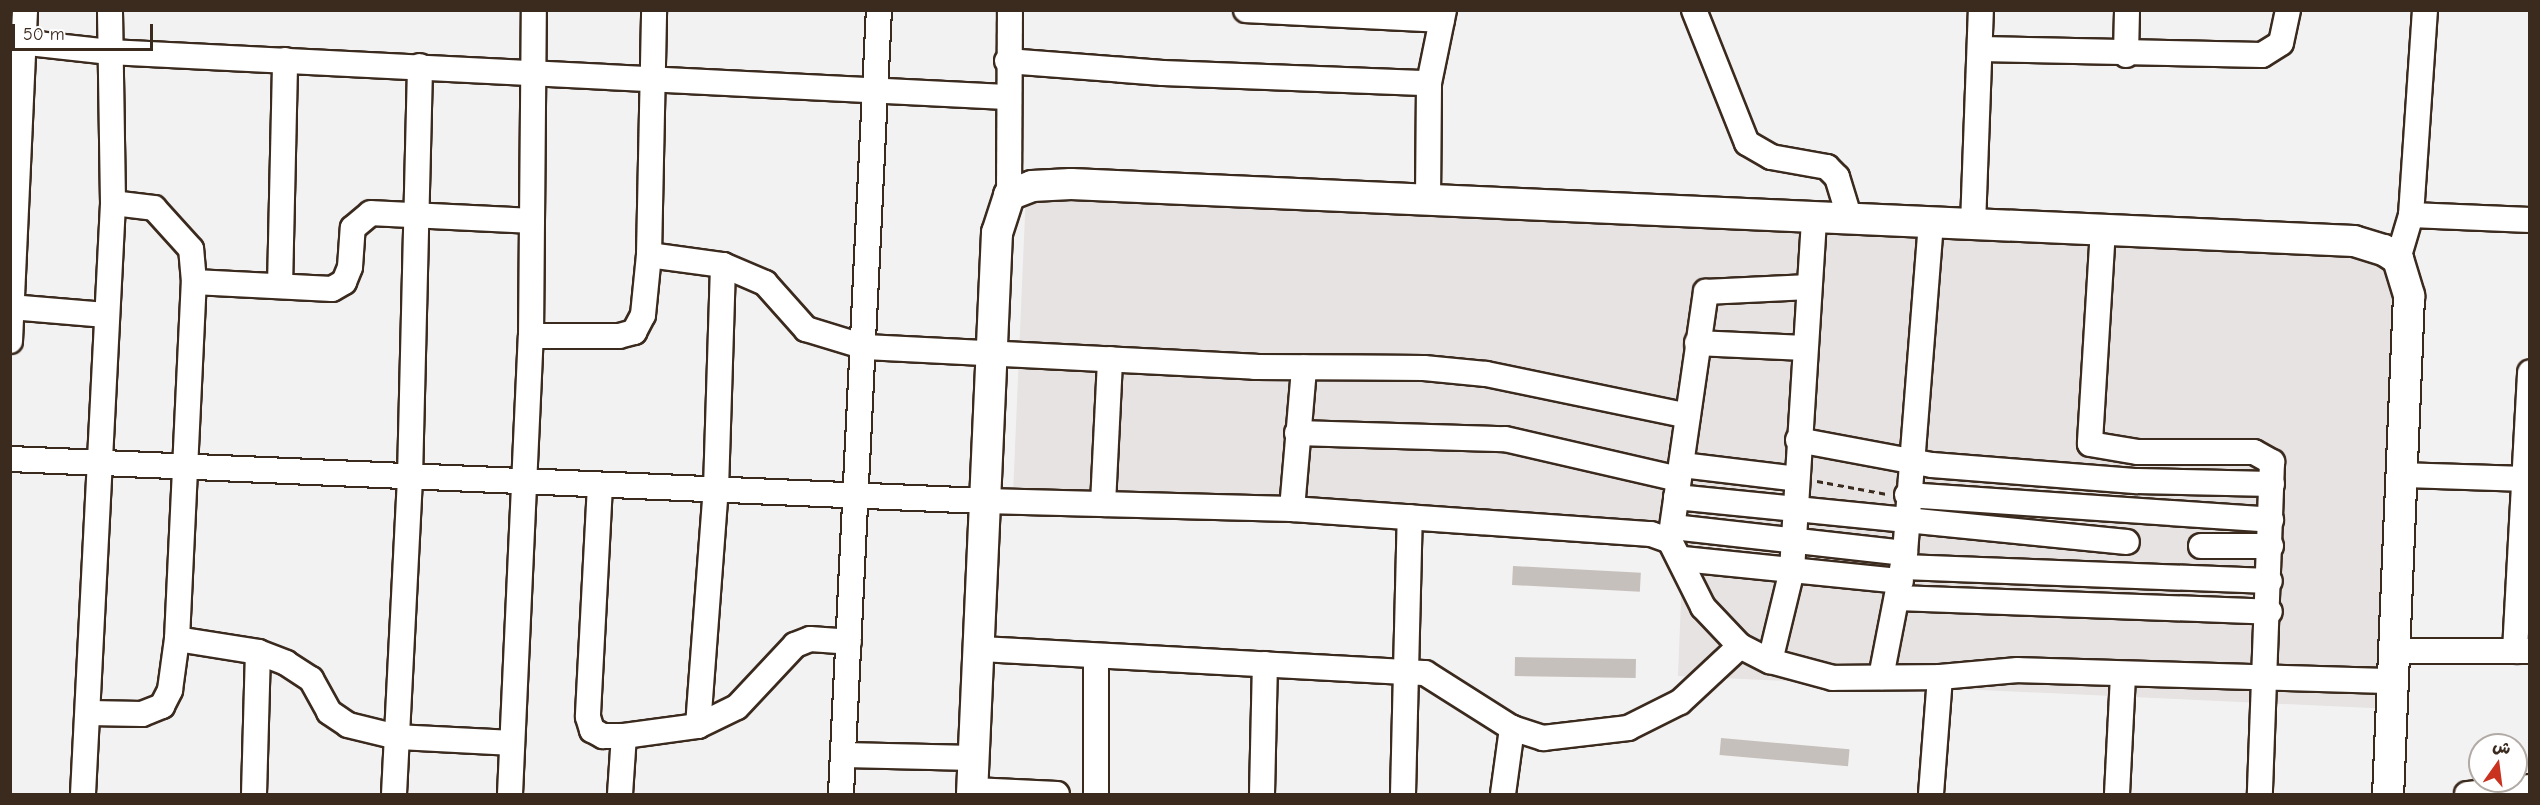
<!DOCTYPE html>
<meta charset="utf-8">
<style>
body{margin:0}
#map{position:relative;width:2540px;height:805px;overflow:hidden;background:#f3f2f2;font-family:"Comic Neue","Playpen Sans Arabic",sans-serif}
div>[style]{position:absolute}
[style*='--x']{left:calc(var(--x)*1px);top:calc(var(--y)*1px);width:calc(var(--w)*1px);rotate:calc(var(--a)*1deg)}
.built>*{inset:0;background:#e6e3e2}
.building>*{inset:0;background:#c6c0bd;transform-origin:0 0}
.path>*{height:3px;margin-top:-1.5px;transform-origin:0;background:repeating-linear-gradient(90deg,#3b2a1e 0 6px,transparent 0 10.5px)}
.roads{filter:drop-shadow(2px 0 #3b2a1e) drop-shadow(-2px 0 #3b2a1e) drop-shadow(0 2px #3b2a1e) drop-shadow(0 -2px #3b2a1e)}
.minor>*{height:24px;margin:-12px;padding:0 12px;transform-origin:12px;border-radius:12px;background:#fff}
.major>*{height:30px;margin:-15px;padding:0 15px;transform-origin:15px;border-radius:15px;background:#fff}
span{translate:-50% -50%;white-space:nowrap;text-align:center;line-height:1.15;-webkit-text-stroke:6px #fff;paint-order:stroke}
.frame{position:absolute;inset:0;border:12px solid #3b2a1e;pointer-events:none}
.north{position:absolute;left:2468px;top:733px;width:60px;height:60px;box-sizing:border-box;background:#fff;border:2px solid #b1aaa5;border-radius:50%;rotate:14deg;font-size:16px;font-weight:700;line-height:24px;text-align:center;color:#3b2a1e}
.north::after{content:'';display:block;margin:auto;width:21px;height:27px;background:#c8321e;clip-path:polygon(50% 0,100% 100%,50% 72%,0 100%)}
.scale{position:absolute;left:12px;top:24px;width:141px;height:27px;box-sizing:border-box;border:3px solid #3b2a1e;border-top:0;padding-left:8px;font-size:18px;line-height:21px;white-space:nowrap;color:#3b2a1e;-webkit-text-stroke:4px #fff;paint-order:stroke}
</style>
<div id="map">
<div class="built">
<i style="clip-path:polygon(1026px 192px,2413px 256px,2393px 709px,1678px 676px,1684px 526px,1013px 494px)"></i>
</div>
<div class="building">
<i style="left:1513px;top:566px;width:128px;height:19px;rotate:3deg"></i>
<i style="left:1515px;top:657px;width:121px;height:19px;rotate:1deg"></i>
<i style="left:1721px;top:738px;width:129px;height:17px;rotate:5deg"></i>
</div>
<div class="path">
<i style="--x:1817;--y:481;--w:71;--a:10.5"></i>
</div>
<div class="roads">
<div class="minor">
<i style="--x:1246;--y:10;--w:196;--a:2.9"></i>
<i style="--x:1694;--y:10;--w:143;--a:68.3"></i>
<i style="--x:1747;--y:143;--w:28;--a:30"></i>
<i style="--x:1771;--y:157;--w:57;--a:10.1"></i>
<i style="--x:1827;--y:167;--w:14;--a:45"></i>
<i style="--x:1837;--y:177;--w:41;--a:72.9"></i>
<i style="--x:10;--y:41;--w:100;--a:6.3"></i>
<i style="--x:109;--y:52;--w:898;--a:2.87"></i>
<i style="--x:1981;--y:49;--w:281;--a:1.2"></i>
<i style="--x:2262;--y:55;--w:22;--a:-32"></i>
<i style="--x:2281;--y:43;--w:34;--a:-78"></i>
<i style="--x:2126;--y:55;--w:45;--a:-88.7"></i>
<i style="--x:1007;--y:61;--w:156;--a:4.4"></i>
<i style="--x:1163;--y:73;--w:266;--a:2.2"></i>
<i style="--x:1009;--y:195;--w:185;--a:-89.7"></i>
<i style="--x:1428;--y:200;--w:117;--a:-89.5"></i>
<i style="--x:1429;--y:83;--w:75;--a:-78.4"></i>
<i style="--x:2411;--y:215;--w:119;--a:2.4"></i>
<i style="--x:1973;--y:225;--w:215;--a:-87.9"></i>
<i style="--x:2103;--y:229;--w:215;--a:93.5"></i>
<i style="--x:2090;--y:444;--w:49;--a:9.5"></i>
<i style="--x:2138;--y:452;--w:116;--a:0"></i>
<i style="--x:2254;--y:452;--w:21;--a:29"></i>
<i style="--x:2272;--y:462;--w:332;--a:92.1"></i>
<i style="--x:649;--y:255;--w:75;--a:7.7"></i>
<i style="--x:723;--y:265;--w:46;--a:23.2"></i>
<i style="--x:765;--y:283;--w:62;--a:48.3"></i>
<i style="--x:806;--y:329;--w:62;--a:17"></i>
<i style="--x:865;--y:347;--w:391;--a:2.9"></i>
<i style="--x:1255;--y:367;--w:169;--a:0.3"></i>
<i style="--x:1424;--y:368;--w:62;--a:5.5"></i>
<i style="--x:1486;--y:374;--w:206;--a:11.7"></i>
<i style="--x:2398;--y:259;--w:46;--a:-73.5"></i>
<i style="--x:2411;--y:215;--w:205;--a:-86.1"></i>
<i style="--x:194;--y:282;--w:138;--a:2.9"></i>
<i style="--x:332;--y:289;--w:14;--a:-30"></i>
<i style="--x:344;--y:282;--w:16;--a:-68"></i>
<i style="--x:350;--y:267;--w:39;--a:-86"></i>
<i style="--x:353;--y:228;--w:23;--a:-40"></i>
<i style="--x:371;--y:213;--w:161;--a:2.8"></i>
<i style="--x:280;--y:286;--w:226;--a:-88.7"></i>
<i style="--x:10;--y:307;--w:96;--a:4.8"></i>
<i style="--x:531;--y:336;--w:88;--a:0"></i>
<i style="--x:619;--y:336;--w:16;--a:-15"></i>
<i style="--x:634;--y:332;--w:19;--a:-62"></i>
<i style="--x:643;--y:315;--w:60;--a:-84.3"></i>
<i style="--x:649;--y:255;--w:245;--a:-88.8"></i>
<i style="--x:10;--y:341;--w:331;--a:-87.4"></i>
<i style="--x:1697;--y:343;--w:107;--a:2.7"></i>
<i style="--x:1297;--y:433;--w:208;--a:1.7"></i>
<i style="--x:1505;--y:439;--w:178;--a:13"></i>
<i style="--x:1798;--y:440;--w:136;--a:10.6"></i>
<i style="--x:1932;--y:465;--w:206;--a:4.5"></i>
<i style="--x:2137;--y:481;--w:135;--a:1.3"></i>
<i style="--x:10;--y:459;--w:976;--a:2.47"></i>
<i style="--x:985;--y:501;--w:307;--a:1.5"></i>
<i style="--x:1292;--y:509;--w:360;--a:4"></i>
<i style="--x:1651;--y:534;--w:20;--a:20"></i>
<i style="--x:1670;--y:541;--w:74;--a:63.4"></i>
<i style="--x:1703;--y:607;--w:54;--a:46.5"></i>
<i style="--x:1740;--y:646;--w:34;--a:27"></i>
<i style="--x:1770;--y:661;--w:65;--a:15.1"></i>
<i style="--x:1833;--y:678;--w:107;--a:-0.5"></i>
<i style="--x:1940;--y:677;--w:117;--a:94.4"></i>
<i style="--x:1682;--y:465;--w:116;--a:6.9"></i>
<i style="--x:2402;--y:475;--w:128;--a:1.8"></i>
<i style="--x:600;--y:485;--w:232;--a:93"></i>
<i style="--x:588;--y:717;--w:14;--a:73"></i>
<i style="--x:592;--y:730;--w:13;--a:29"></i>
<i style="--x:603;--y:736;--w:21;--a:0"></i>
<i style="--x:624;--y:736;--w:75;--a:-7.7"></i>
<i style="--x:698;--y:726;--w:43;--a:-26"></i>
<i style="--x:737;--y:707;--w:85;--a:-46.9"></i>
<i style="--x:795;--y:645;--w:16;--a:-22"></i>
<i style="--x:810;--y:639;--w:39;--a:4"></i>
<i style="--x:1907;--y:495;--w:365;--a:3.9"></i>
<i style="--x:1676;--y:497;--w:453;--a:5.7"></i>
<i style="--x:1103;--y:504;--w:145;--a:-87.2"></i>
<i style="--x:1292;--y:509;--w:142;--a:-85.1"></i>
<i style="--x:1673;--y:527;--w:233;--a:6.4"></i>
<i style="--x:1670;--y:541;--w:252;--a:-81.8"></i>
<i style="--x:1706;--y:292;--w:102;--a:-2.8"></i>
<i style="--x:2201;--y:546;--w:70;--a:0"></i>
<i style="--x:1683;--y:559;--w:219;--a:5.8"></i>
<i style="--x:1903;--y:567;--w:367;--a:2.2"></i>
<i style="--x:1897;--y:598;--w:373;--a:2.1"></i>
<i style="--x:177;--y:639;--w:82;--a:9.1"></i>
<i style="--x:258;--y:652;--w:30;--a:21"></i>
<i style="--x:286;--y:663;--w:30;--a:33"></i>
<i style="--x:311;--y:679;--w:38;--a:61"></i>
<i style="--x:329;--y:712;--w:23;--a:34"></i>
<i style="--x:348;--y:725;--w:50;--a:13.8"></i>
<i style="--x:397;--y:737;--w:114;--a:3"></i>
<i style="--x:979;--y:649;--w:447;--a:3.1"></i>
<i style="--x:1425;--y:673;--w:103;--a:32.3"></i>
<i style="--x:2394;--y:651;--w:135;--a:0"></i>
<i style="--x:2515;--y:651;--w:279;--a:-86.9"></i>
<i style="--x:1770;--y:661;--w:94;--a:-76.4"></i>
<i style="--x:1792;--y:570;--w:355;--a:-86.4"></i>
<i style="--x:1881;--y:677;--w:126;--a:-79"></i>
<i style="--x:1905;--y:553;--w:331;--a:-85.5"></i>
<i style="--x:1940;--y:677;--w:78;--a:-5.1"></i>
<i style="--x:2018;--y:670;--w:374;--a:1.7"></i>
<i style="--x:89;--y:713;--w:53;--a:1.1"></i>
<i style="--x:142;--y:714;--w:22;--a:-22"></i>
<i style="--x:162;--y:706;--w:18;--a:-63"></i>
<i style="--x:170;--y:690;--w:51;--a:-82.2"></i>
<i style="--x:177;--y:639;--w:357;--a:-87.3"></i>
<i style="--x:194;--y:282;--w:33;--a:-95"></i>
<i style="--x:191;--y:249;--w:55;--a:-132.1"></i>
<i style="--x:154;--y:208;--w:41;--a:-173"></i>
<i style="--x:698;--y:726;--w:238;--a:-85.7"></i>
<i style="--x:716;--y:489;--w:224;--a:-88.2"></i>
<i style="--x:844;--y:755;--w:130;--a:1.3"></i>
<i style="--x:973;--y:790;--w:84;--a:2.7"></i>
<i style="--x:83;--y:794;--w:592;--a:-87.09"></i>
<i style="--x:113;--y:203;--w:193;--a:-90.9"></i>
<i style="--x:254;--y:794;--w:142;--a:-88.4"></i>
<i style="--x:394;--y:794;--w:317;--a:-87.1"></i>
<i style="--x:410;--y:477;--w:411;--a:-88.6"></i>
<i style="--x:510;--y:794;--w:458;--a:-87.4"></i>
<i style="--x:531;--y:336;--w:326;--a:-89.5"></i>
<i style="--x:620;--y:794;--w:58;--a:-86.1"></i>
<i style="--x:841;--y:794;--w:785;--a:-87.23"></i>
<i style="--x:1096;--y:794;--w:137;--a:-90"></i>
<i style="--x:1262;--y:794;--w:130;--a:-88.7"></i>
<i style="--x:1403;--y:794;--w:277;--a:-88.6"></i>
<i style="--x:1503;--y:794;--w:67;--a:-82.2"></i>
<i style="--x:1512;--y:728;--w:33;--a:18"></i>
<i style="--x:1543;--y:738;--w:86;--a:-6.7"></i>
<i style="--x:1628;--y:728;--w:58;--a:-26.6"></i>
<i style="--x:1680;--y:702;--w:82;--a:-43"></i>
<i style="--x:2117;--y:794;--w:120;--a:-87.1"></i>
<i style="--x:2467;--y:794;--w:63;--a:-6.3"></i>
</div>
<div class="major">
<i style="--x:972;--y:794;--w:562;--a:-87.45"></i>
<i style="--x:997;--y:233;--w:40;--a:-72"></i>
<i style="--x:1009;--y:195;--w:25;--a:-21"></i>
<i style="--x:1032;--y:186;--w:39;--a:-3"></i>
<i style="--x:1071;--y:184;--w:1284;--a:2.54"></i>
<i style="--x:2354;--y:241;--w:31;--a:17"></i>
<i style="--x:2384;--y:250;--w:17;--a:33"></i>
<i style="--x:2398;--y:259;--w:39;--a:73"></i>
<i style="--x:2409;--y:296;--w:498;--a:92.4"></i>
</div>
</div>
<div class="frame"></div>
<div class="north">ش</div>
<div class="scale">50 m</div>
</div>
